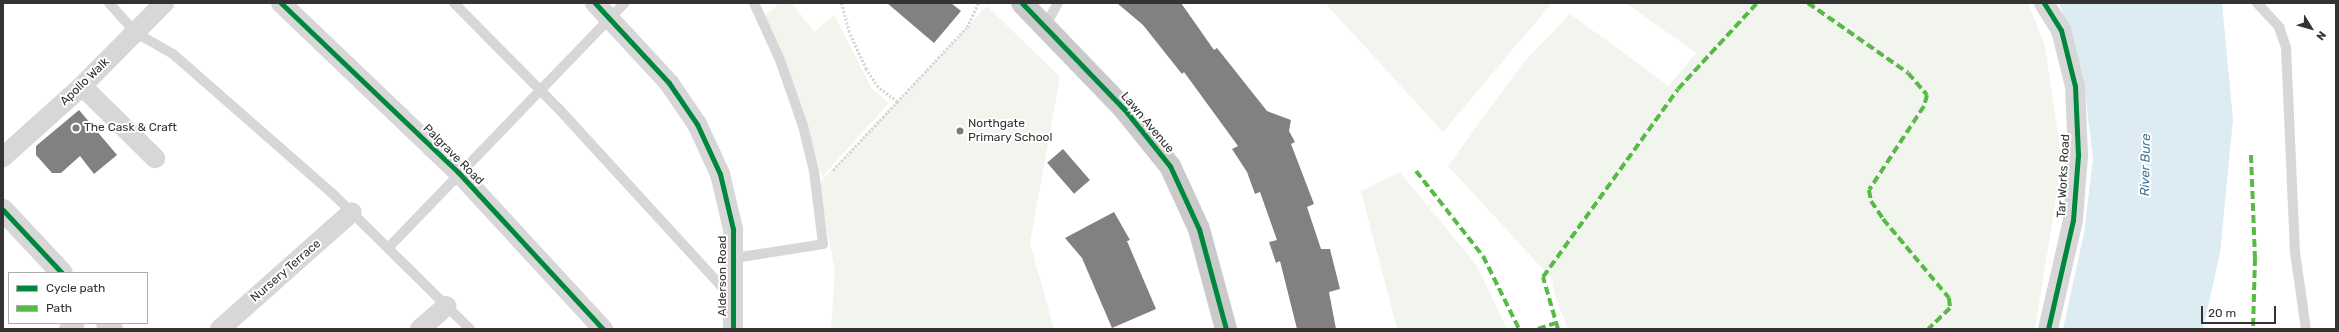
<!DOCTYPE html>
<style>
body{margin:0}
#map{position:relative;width:2339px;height:332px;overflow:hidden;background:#fff;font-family:Rubik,sans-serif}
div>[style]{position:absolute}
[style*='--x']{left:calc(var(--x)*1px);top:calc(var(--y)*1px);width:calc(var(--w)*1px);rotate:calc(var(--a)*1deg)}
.green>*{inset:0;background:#f1f5ed}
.water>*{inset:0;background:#ddebf3}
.building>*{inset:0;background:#818181;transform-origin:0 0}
.path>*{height:2.5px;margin-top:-1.25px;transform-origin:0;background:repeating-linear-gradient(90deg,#d6d6d6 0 2px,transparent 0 4px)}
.service>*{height:10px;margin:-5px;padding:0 5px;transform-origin:5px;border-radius:5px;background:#d7d7d7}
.minor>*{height:20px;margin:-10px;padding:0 10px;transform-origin:10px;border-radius:10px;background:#d7d7d7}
.tertiary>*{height:22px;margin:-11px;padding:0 11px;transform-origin:11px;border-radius:11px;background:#d7d7d7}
.primary>*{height:22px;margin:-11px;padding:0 11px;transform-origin:11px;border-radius:11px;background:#cacaca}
.quiet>*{height:4px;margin-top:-2px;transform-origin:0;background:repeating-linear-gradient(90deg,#58b947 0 8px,transparent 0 12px)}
.cycleway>*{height:5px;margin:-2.5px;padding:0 2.5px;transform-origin:2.5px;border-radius:2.5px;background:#00873e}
.dots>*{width:11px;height:11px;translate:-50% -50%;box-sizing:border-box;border:2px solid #fff;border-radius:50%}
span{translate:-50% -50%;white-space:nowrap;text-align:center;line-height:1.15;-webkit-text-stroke:4px #fff;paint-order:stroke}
.street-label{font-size:12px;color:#333}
.poi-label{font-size:12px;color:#333}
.left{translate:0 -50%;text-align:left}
.water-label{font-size:13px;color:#3f7597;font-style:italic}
.frame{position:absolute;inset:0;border:4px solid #333;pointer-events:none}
.legend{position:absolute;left:8px;top:272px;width:140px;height:52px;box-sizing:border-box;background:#fff;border:1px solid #adadad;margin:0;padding:5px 7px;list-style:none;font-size:12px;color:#333}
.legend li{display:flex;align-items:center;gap:8px;height:20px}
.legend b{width:20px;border:1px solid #adadad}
.north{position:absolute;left:2291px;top:8px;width:40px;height:40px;-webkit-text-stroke:3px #fff;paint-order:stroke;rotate:127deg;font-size:11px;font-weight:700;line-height:16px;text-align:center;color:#333}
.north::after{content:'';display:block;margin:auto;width:14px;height:18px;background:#333;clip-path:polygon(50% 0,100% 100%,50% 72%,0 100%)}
.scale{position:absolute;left:2201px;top:306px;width:75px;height:18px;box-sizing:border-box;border:2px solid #333;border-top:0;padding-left:5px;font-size:12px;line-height:14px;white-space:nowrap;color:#333;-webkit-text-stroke:3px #fff;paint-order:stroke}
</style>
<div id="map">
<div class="green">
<i style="clip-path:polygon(780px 3px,792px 3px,814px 32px,834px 15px,872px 89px,889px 103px,822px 177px,809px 132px,762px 17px)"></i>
<i style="clip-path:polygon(1325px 3px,1552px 3px,1443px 132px)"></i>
<i style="clip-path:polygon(1626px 3px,2028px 3px,2045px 46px,2062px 162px,2035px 329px,1568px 329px,1554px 293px,1552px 279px,1448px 166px,1523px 63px,1570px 14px,1669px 86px,1696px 53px)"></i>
<i style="clip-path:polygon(987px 6px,1060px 77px,1030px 243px,1054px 329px,831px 329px,835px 271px,818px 184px)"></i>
<i style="clip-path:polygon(1400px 172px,1477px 266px,1507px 329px,1397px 329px,1361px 191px)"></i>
</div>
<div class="water">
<i style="clip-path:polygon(2059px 3px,2222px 3px,2233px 120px,2220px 253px,2203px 329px,2063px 329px,2084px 233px,2093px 159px,2083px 75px)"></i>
</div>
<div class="building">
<i style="clip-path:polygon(887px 3px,951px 3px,961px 11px,934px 43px)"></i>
<i style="clip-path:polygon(1117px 3px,1181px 3px,1214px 50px,1217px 48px,1267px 111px,1291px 120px,1289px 131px,1295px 142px,1291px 144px,1314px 204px,1307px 207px,1321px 249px,1330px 249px,1340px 289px,1329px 292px,1336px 329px,1297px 329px,1280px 261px,1276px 263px,1269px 242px,1277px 240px,1260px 192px,1255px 194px,1247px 172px,1232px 149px,1238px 146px,1184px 72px,1182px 74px,1143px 25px)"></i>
<i style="clip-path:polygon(79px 110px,117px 155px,94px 174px,80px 156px,61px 173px,52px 173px,36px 155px,36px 146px)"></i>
<i style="left:1063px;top:149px;width:41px;height:21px;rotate:49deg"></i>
<i style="clip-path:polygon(1114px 212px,1130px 240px,1127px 241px,1156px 309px,1112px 328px,1082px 258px,1065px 238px)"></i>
</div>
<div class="path">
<i style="--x:897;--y:102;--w:103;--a:-47"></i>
<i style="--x:967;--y:27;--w:26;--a:-65"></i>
<i style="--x:833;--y:170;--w:93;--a:-46.7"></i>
<i style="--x:897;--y:102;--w:24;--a:-142"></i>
<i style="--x:878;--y:87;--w:22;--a:-124"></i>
<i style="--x:866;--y:69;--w:41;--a:-114.7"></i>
<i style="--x:849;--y:32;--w:30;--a:-105"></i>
</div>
<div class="service">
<i style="--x:109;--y:3;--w:40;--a:48"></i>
<i style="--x:136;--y:33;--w:43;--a:29.6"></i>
<i style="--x:173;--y:54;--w:214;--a:41.2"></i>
<i style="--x:334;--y:195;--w:191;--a:44.6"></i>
<i style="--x:454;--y:3;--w:148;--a:45.3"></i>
<i style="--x:558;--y:108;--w:258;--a:47.5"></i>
<i style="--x:2257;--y:3;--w:33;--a:47"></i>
<i style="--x:2279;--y:27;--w:21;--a:71"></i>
<i style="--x:2286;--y:47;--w:205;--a:87.5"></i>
<i style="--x:2295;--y:252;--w:78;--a:81.9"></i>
<i style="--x:1045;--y:27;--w:27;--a:-62"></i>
<i style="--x:389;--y:247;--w:339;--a:-46"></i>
<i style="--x:735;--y:258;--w:89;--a:-9"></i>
<i style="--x:823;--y:244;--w:74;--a:-97"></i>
<i style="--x:814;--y:171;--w:46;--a:-103.7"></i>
<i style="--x:803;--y:126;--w:70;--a:-109.2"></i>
<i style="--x:780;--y:60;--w:63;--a:-114.5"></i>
</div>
<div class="minor">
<i style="--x:281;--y:3;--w:245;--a:43.7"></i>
<i style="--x:458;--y:172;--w:214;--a:47.3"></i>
<i style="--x:595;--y:3;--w:109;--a:47.2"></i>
<i style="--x:669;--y:83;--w:50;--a:55.7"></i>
<i style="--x:697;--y:124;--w:55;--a:65.3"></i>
<i style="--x:720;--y:174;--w:57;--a:76.7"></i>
<i style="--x:733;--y:229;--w:100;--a:90"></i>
<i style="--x:2044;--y:3;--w:32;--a:58"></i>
<i style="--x:2061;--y:30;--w:58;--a:76"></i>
<i style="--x:2075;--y:86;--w:69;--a:87.5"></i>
<i style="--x:2078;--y:155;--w:65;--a:94.4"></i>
<i style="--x:2073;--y:220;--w:112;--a:102.9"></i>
<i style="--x:82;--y:86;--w:103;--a:44.6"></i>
<i style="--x:3;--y:157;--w:106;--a:-41.9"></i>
<i style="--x:82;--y:86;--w:117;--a:-45.3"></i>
<i style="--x:69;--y:329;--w:8;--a:-45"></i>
<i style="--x:220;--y:329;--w:176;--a:-41.6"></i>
<i style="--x:420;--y:329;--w:35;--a:-41"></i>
</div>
<div class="tertiary">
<i style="--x:3;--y:210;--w:86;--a:46.9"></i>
<i style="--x:107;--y:323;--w:8;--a:50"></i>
</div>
<div class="primary">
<i style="--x:1022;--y:3;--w:147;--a:46.1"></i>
<i style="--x:1124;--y:109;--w:73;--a:51.1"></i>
<i style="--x:1170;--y:166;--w:69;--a:65.3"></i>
<i style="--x:1199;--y:229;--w:104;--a:74.9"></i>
</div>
<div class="quiet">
<i style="--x:1808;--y:3;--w:122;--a:35"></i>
<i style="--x:1908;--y:73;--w:29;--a:49"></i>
<i style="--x:1927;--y:95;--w:11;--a:105"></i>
<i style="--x:1924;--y:106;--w:100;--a:123.2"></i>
<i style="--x:1869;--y:190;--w:11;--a:80"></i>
<i style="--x:1871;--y:201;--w:22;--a:56"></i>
<i style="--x:1883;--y:219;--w:103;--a:50.1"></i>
<i style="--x:1949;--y:298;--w:10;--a:84"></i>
<i style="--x:1950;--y:308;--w:30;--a:136"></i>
<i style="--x:2251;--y:155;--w:103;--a:87.8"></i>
<i style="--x:2255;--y:258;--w:71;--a:91.6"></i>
<i style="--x:1416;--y:171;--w:108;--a:51.8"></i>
<i style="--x:1483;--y:256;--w:81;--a:63.7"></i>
<i style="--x:1538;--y:329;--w:18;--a:-19"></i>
<i style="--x:1558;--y:329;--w:54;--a:-106.1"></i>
<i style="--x:1543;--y:277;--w:231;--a:-54.3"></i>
<i style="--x:1678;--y:89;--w:117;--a:-47.4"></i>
</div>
<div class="cycleway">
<i style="--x:281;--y:3;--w:245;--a:43.7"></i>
<i style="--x:458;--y:172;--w:214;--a:47.3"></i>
<i style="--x:595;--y:3;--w:109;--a:47.2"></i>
<i style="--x:669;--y:83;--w:50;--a:55.7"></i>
<i style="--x:697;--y:124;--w:55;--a:65.3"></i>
<i style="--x:720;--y:174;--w:57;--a:76.7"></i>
<i style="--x:733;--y:229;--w:100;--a:90"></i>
<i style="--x:1022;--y:3;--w:147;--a:46.1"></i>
<i style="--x:1124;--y:109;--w:73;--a:51.1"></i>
<i style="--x:1170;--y:166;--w:69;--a:65.3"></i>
<i style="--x:1199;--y:229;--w:104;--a:74.9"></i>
<i style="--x:2044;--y:3;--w:32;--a:58"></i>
<i style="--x:2061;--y:30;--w:58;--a:76"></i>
<i style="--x:2075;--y:86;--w:69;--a:87.5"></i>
<i style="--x:2078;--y:155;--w:65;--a:94.4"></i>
<i style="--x:2073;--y:220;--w:112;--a:102.9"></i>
<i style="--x:3;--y:210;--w:86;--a:46.9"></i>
</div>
<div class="dots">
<i style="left:76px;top:128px;background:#7a7a7a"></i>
<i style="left:960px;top:131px;background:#7a7a7a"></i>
</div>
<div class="street-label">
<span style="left:85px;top:82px;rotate:-44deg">Apollo Walk</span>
<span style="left:1147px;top:123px;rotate:50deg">Lawn Avenue</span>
<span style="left:453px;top:155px;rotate:45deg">Palgrave Road</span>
<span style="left:2064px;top:176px;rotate:-87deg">Tar Works Road</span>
<span style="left:286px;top:271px;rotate:-41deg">Nursery Terrace</span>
<span style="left:723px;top:276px;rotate:-90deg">Alderson Road</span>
</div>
<div class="poi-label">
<span class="left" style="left:968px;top:131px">Northgate<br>Primary School</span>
<span class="left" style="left:84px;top:128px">The Cask &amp; Craft</span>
</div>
<div class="water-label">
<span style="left:2146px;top:165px;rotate:-89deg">River Bure</span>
</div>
<div class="frame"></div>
<ul class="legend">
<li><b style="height:5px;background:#00873e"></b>Cycle path</li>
<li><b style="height:5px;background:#58b947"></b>Path</li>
</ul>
<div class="north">N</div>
<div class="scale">20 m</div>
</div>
